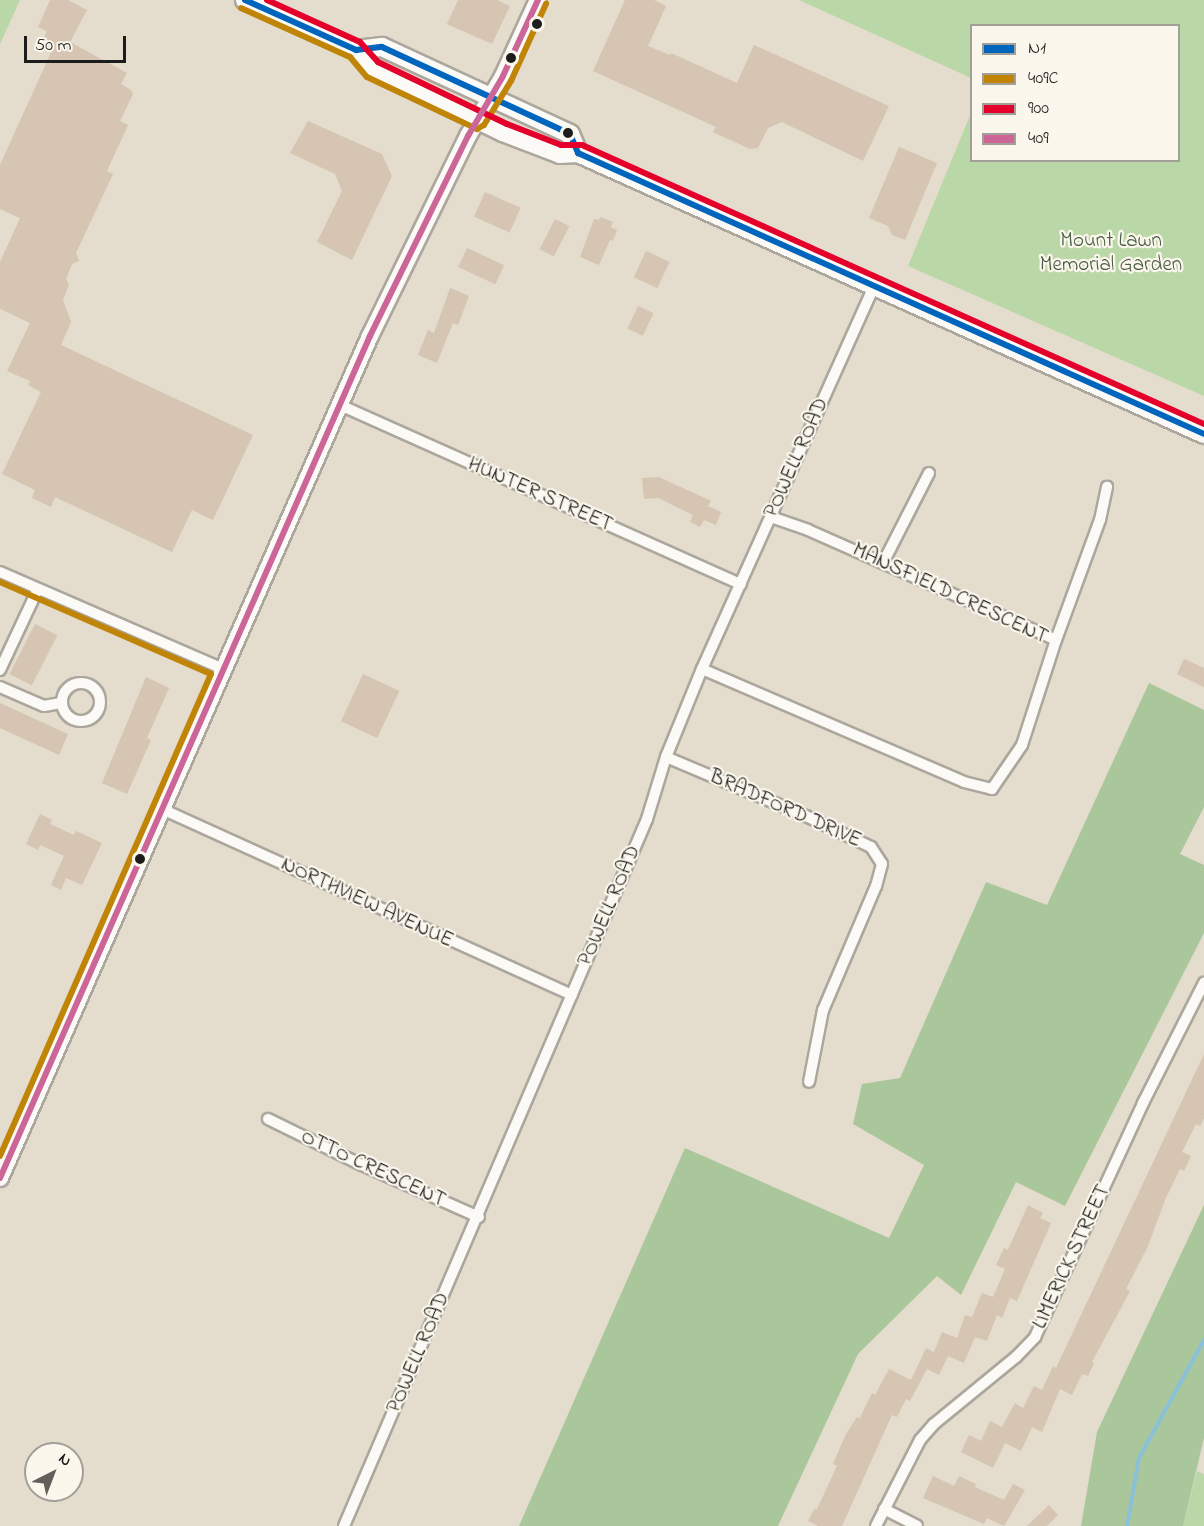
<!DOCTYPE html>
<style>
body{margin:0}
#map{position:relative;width:1204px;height:1526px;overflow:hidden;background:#e4dccc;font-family:"Indie Flower",sans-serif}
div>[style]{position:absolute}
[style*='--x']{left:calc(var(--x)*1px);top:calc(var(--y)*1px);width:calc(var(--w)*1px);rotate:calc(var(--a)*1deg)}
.green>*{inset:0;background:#bad8a7}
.forest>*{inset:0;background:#aac79c}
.stream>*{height:4px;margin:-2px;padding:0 2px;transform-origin:2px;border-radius:2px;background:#8ac1d9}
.building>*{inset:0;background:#d5c5b2;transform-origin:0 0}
.roads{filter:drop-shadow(2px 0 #aca79d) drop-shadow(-2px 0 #aca79d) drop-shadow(0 2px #aca79d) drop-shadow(0 -2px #aca79d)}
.street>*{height:10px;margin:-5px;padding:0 5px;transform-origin:5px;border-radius:5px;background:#fbfaf7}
.street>.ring{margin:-5px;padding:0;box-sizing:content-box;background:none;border:10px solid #fbfaf7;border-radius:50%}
.secondary>*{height:16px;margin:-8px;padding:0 8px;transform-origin:8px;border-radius:8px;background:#fbfaf7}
.primary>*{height:18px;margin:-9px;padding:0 9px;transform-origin:9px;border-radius:9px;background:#fbfaf7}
.bus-1>*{height:6px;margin:-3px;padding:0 3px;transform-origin:3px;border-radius:3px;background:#0065bd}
.bus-2>*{height:6px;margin:-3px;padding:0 3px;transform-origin:3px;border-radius:3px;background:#c08407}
.bus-3>*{height:6px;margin:-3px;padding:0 3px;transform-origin:3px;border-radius:3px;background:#e4002b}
.bus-4>*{height:6px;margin:-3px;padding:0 3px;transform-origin:3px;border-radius:3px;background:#c69}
.dots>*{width:16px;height:16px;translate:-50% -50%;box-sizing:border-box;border:3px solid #fbf7ec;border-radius:50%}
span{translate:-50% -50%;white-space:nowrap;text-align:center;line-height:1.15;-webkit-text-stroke:4.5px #fbf7ec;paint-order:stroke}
.park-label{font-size:21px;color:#475c42}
.street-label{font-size:21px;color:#1c1c1c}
.legend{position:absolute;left:970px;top:24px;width:210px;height:138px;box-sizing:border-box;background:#fbf7ec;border:2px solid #a29f99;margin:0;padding:8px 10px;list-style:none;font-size:18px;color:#1c1c1c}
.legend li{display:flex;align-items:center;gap:12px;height:30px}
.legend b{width:30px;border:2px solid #a29f99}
.north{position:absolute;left:24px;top:1442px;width:60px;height:60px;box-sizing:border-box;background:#fbf7ec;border:2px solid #a29f99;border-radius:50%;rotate:42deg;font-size:16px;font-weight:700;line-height:24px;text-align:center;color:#1c1c1c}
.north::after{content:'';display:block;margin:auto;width:21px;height:27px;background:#625f5a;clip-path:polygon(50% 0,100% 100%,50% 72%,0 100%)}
.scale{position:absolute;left:24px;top:36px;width:102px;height:27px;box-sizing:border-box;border:3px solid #1c1c1c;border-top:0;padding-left:8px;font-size:18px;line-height:21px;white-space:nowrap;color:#1c1c1c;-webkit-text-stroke:4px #fbf7ec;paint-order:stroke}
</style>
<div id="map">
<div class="green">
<i style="clip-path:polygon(0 0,20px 0,0 44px)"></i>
<i style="clip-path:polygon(799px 0,1204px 0,1204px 396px,908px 266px,971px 113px,972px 160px,1178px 160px,1178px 26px,972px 26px,971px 78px)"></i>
<i style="clip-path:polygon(1197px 1471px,1204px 1474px,1204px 1526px,1183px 1526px)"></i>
</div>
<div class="forest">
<i style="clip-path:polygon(1149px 683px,1204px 710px,1204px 807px,1180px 854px,1204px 865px,1204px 933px,1065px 1206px,1016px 1182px,961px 1295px,937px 1276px,858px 1354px,778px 1526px,519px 1526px,685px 1148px,889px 1238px,924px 1165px,853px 1124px,862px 1084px,900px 1078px,986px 882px,1047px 905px)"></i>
<i style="clip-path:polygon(1204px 1205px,1204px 1438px,1183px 1526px,1081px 1526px,1097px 1432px)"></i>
</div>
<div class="stream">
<i style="--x:1127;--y:1526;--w:69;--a:-80"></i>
<i style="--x:1139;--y:1458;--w:135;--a:-61.2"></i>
</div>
<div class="building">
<i style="clip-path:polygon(50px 0,68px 0,87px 10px,70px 42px,127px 73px,121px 84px,131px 90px,133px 94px,120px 121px,128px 125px,107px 171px,113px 174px,76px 253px,79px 261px,72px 264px,66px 279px,69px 285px,63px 300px,71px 322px,61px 345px,253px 435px,213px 520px,192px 510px,172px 552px,55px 497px,51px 507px,32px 498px,35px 490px,2px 474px,41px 392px,28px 385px,30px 381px,7px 371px,30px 323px,0 309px,0 262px,20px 218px,0 209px,0 165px,52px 50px,41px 45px,47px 31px,38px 27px)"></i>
<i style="clip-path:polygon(458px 0,497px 0,510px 6px,492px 44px,447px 24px)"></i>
<i style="clip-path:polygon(625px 0,654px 0,666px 6px,648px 46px,670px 55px,671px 53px,737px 83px,754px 45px,889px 106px,863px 161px,782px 122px,768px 128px,758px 148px,750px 149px,713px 132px,716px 127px,593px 71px)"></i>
<i style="clip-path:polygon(308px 121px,382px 154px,392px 176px,352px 260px,317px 242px,342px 191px,335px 174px,290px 153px)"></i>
<i style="clip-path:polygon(899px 147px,937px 163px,905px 240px,892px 235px,888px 226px,869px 218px)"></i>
<i style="left:485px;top:192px;width:39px;height:27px;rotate:24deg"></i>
<i style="clip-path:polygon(600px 217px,613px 222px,611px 227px,617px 230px,613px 241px,610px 240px,599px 265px,580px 257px,594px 219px,599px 220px)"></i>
<i style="left:555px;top:219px;width:16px;height:34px;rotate:27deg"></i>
<i style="left:467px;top:248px;width:41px;height:21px;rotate:25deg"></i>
<i style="left:646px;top:251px;width:26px;height:29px;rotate:25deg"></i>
<i style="clip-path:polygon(450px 288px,469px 296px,458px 325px,453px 323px,437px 363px,418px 355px,428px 330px,434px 333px)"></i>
<i style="left:638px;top:306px;width:17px;height:25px;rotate:25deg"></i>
<i style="clip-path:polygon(659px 477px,711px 501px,708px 506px,721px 512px,716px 525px,704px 520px,700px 527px,690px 522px,693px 515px,658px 498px,644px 499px,642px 478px)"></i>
<i style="left:35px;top:624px;width:25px;height:56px;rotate:27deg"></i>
<i style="clip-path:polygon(1184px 659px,1204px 668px,1204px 687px,1177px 674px)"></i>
<i style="left:363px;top:674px;width:40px;height:52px;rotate:25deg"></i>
<i style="clip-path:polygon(146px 677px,169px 688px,147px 738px,151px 740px,127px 794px,102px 783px)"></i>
<i style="clip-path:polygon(0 703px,68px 734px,59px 755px,0 728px)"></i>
<i style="clip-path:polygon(40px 814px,52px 820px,50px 824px,74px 835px,76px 831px,102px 843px,82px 885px,66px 878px,61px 890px,51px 885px,64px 856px,40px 845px,38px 850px,26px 844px)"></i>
<i style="clip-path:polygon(1204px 1054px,1204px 1118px,1200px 1126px,1196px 1124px,1182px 1152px,1191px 1156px,1184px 1171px,1180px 1169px,1165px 1200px,1148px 1246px,1126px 1289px,1130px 1291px,1092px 1362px,1094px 1363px,1088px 1376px,1082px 1374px,1072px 1395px,1060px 1389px,1042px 1432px,1032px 1427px,1021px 1451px,1005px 1443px,993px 1468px,961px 1452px,969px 1435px,981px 1441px,990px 1421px,1002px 1427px,1015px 1403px,1023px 1408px,1034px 1386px,1042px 1390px,1053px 1366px,1056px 1368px)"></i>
<i style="clip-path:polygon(1028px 1205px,1043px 1213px,1040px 1218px,1051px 1223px,1017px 1301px,1010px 1298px,1002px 1318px,997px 1315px,987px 1341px,975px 1337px,964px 1363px,948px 1356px,939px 1375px,927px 1369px,910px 1401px,906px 1399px,897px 1417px,892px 1415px,842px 1526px,818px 1526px,808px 1521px,815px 1508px,817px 1509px,837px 1466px,833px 1464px,846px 1434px,857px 1417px,860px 1418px,872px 1393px,875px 1395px,889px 1369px,911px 1380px,926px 1348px,934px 1352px,942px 1332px,957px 1338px,965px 1315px,972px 1317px,982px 1293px,993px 1297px,1005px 1269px,996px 1265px,1004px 1248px,1008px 1250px)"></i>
<i style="clip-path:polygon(933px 1476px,954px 1486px,959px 1476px,976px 1484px,975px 1487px,1004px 1500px,1013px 1484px,1025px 1490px,1004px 1526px,987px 1518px,984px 1524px,923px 1498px)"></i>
<i style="clip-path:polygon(1049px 1505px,1058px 1515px,1047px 1526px,1027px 1526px)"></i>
</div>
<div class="roads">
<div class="street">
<i style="--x:340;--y:405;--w:439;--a:24.1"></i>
<i style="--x:771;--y:517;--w:39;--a:19"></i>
<i style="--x:808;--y:530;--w:271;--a:23.9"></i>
<i style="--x:883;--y:563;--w:101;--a:-62.9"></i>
<i style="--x:0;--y:572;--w:243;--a:23.5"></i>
<i style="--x:702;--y:669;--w:285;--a:23.3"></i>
<i style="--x:964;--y:782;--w:29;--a:14"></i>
<i style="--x:992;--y:789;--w:53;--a:-55.7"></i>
<i style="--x:1022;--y:745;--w:110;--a:-72.1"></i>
<i style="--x:1056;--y:640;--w:128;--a:-69.9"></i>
<i style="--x:1100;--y:520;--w:34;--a:-78"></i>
<i style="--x:0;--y:670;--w:89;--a:-64.9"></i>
<i class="ring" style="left:62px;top:683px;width:28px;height:28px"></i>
<i style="--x:0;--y:687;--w:48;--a:23.4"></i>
<i style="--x:44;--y:706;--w:17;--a:-10"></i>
<i style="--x:666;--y:757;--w:152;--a:22.9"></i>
<i style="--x:806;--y:816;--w:72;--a:25.5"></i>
<i style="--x:871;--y:847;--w:20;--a:57"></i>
<i style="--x:882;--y:864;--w:23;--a:105"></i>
<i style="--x:876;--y:886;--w:135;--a:113.1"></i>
<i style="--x:823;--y:1010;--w:73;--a:101"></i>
<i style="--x:162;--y:809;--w:450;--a:24.4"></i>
<i style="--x:268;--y:1119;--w:105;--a:26.1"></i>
<i style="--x:362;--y:1165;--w:128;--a:24"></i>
<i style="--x:884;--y:1509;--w:37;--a:27"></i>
<i style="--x:344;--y:1526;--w:769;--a:-66.8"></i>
<i style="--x:647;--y:819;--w:65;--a:-73"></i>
<i style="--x:666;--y:757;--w:95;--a:-67.8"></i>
<i style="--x:702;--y:669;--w:420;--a:-65.8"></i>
<i style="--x:876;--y:1526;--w:97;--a:-62.9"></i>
<i style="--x:920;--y:1440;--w:21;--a:-49"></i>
<i style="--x:934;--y:1424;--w:106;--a:-39.3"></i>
<i style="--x:1016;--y:1357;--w:28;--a:-46"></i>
<i style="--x:1035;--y:1337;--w:258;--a:-65.2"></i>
<i style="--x:1143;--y:1103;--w:135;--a:-63.1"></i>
</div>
<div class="secondary">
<i style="--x:0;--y:1178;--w:920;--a:-66.28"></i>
<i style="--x:370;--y:336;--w:223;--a:-63.9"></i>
<i style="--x:468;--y:136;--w:69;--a:-59.7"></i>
<i style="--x:503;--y:76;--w:84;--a:-65.3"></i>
</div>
<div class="primary">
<i style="--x:245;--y:0;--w:122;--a:24.2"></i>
<i style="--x:356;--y:50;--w:25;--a:50"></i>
<i style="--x:372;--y:69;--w:145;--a:25.7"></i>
<i style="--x:503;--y:132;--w:61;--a:21.1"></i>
<i style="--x:560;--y:154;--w:18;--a:-3"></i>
<i style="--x:578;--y:153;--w:686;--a:24.17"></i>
<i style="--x:356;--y:50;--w:26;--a:-7"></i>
<i style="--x:382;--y:47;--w:207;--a:24.8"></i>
<i style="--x:570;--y:134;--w:21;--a:67"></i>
</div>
</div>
<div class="bus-1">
<i style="--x:245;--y:0;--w:122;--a:24.2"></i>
<i style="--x:356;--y:50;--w:26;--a:-7"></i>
<i style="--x:382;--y:47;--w:207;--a:24.8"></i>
<i style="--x:570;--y:134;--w:21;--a:67"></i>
<i style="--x:578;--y:153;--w:686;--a:24.17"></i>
</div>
<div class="bus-2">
<i style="--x:241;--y:8;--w:120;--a:24.2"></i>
<i style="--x:350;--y:57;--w:26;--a:50"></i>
<i style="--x:367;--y:77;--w:122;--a:25.3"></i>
<i style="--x:477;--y:129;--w:8;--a:-30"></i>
<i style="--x:484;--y:125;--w:52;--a:-58.5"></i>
<i style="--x:511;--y:81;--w:85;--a:-65.6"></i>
<i style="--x:0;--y:582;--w:230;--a:23.6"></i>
<i style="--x:211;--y:674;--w:526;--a:113.64"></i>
</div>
<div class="bus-3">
<i style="--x:267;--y:0;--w:102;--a:24.3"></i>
<i style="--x:360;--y:42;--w:27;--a:48"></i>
<i style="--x:378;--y:62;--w:143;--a:25.7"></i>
<i style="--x:507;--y:124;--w:58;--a:21.3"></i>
<i style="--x:561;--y:145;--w:21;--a:0"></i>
<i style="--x:582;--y:145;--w:682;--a:24.16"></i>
</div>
<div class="bus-4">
<i style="--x:0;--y:1178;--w:920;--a:-66.28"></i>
<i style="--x:370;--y:336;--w:223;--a:-63.9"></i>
<i style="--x:468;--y:136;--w:69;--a:-59.7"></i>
<i style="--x:503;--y:76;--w:84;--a:-65.3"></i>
</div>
<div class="dots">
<i style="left:537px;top:24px;background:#1c1c1c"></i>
<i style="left:511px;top:58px;background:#1c1c1c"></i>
<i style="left:568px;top:133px;background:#1c1c1c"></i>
<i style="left:140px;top:859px;background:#1c1c1c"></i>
</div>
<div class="park-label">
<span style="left:1111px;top:253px">Mount Lawn<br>Memorial Garden</span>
</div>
<div class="street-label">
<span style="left:797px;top:458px;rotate:-66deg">POWELL ROAD</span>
<span style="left:540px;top:495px;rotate:24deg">HUNTER STREET</span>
<span style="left:950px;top:594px;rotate:25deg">MANSFIELD CRESCENT</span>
<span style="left:785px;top:809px;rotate:24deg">BRADFORD DRIVE</span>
<span style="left:367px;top:903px;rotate:25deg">NORTHVIEW AVENUE</span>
<span style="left:610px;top:906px;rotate:-67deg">POWELL ROAD</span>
<span style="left:373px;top:1169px;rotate:25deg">OTTO CRESCENT</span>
<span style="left:1072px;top:1257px;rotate:-65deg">LIMERICK STREET</span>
<span style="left:419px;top:1353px;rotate:-67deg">POWELL ROAD</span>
</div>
<ul class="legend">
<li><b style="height:8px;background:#0065bd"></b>N1</li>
<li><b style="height:8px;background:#c08407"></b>409C</li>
<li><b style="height:8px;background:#e4002b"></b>900</li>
<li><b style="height:8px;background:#c69"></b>409</li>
</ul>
<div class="north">N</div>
<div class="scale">50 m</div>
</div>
